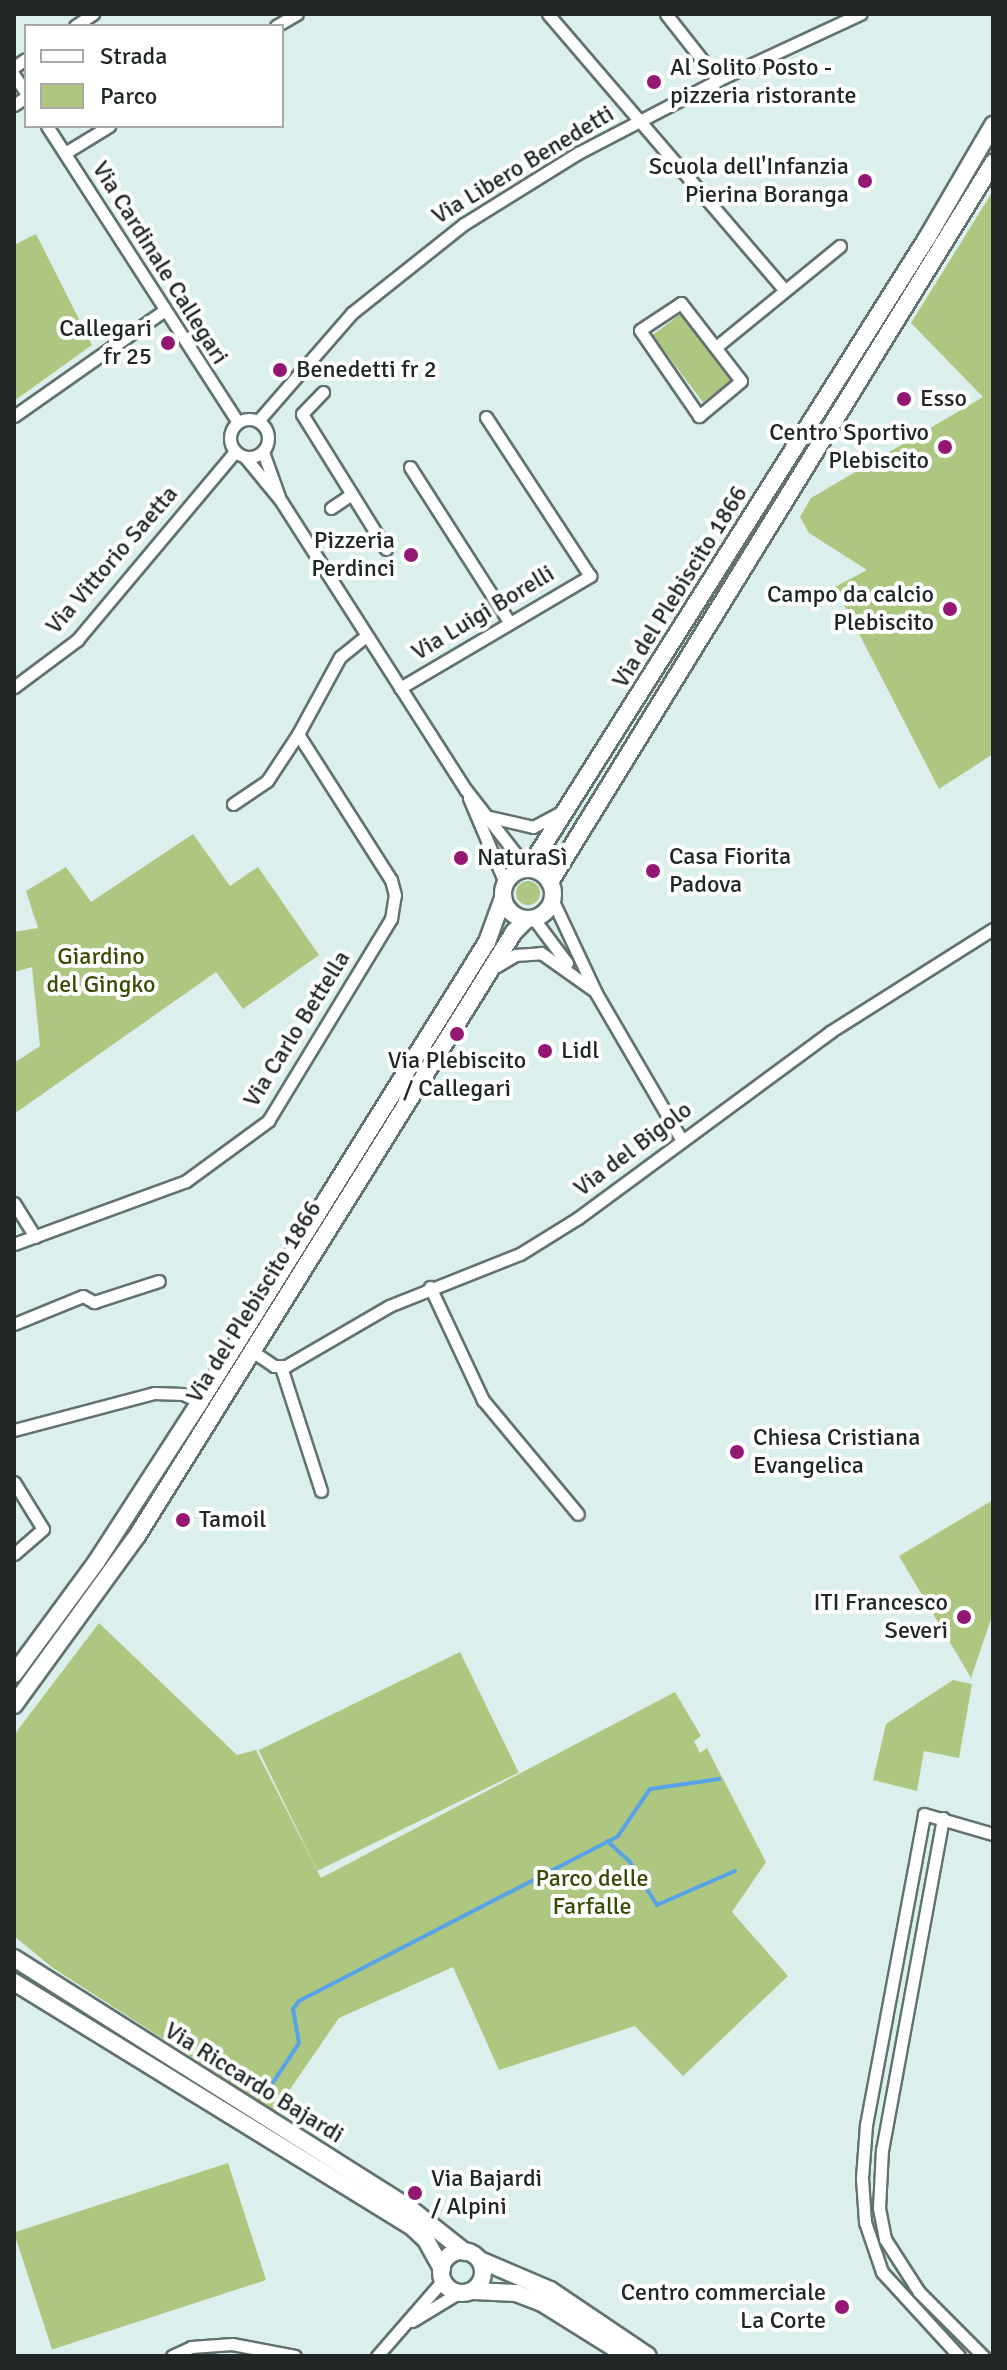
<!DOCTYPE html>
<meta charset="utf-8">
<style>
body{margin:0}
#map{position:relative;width:1007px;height:2370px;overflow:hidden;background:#dbefec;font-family:Signika,sans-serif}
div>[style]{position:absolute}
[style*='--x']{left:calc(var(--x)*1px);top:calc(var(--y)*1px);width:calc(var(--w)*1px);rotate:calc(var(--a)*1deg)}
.green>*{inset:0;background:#adc780;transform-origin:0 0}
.round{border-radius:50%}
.stream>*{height:4px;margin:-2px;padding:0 2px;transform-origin:2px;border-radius:2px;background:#58a2e8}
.roads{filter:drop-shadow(2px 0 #617270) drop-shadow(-2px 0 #617270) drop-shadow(0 2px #617270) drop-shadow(0 -2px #617270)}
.street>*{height:11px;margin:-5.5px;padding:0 5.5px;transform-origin:5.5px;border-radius:5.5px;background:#fff}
.street>.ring{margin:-5.5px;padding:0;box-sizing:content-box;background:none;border:11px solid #fff;border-radius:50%}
.secondary>*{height:16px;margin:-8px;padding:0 8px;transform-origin:8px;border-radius:8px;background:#fff}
.secondary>.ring{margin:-8px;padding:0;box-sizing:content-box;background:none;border:16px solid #fff;border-radius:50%}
.dots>*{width:22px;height:22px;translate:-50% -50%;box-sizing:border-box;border:4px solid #fff;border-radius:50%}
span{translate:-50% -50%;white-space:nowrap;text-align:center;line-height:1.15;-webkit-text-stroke:8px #fff;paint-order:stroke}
.poi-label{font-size:24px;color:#202726}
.left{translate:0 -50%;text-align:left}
.right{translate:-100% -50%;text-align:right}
.street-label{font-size:24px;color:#202726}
.park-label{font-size:24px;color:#384b03}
.frame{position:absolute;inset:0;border:16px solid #202726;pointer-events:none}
.legend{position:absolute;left:24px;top:24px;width:260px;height:104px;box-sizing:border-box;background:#fff;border:2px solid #a6a9a8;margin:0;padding:10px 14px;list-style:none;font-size:24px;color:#202726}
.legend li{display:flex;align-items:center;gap:16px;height:40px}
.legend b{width:40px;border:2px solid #a6a9a8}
</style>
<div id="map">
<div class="green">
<i style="clip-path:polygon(993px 191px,993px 754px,939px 789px,835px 587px,867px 570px,809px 533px,800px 517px,811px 498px,983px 397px,911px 323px)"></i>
<i style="clip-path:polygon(36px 234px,92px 345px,14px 401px,14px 245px)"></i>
<i style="left:682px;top:313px;width:84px;height:37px;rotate:53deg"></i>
<i style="clip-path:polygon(193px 834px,230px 886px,258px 867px,319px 955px,243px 1009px,216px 972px,14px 1114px,14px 1063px,40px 1046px,32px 967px,14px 972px,14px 932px,38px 928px,26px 891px,66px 867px,91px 902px)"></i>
<i class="round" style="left:516px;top:881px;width:24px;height:24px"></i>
<i style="clip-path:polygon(993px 1500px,993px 1613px,971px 1678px,899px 1556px)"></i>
<i style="clip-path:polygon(99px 1623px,237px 1755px,256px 1750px,321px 1878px,675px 1692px,701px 1736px,694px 1741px,700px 1753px,707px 1748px,766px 1862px,732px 1912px,788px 1976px,683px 2076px,635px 2026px,499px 2070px,453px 1967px,339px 2018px,275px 2111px,53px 1968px,14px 1936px,14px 1735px)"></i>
<i style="left:460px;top:1652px;width:134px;height:224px;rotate:64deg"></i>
<i style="clip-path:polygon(953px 1680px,972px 1684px,959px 1758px,924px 1751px,917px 1791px,873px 1780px,886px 1724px)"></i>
<i style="left:228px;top:2163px;width:123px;height:225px;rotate:72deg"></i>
</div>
<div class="stream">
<i style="--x:607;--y:1841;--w:31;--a:42"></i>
<i style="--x:630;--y:1862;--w:51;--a:57.9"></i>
<i style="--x:657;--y:1905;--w:85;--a:-23.6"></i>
<i style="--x:272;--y:2084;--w:49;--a:-56.6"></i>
<i style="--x:299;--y:2043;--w:35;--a:-100"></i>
<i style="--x:293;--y:2009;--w:10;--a:-53"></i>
<i style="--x:299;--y:2001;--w:359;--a:-27.3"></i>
<i style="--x:618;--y:1836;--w:57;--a:-55.8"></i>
<i style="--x:650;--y:1789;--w:70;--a:-8.2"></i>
</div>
<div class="roads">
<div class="street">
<i style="--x:548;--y:14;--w:362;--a:49.4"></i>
<i style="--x:666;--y:14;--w:84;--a:51.8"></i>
<i style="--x:75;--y:26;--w:22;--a:-34"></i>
<i style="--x:276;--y:26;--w:24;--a:-30"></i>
<i style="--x:14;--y:67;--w:14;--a:-34"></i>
<i style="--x:14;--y:75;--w:22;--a:56"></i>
<i style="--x:14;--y:105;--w:14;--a:-34"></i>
<i style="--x:47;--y:126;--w:352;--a:57.2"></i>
<i style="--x:65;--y:153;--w:52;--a:-31.5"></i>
<i style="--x:681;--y:303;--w:98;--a:52.4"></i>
<i style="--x:741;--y:381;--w:55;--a:140.2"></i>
<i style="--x:699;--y:416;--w:104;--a:-124.5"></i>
<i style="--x:640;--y:330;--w:49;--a:-33.4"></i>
<i style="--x:716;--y:347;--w:160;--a:-39.2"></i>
<i style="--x:323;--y:392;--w:30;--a:134"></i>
<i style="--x:302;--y:414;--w:159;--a:58.1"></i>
<i style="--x:14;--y:416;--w:184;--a:-35.1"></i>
<i class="ring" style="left:230px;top:419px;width:27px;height:27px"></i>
<i style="--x:258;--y:421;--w:143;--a:-49"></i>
<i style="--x:352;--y:313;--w:143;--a:-38.5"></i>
<i style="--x:464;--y:224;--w:134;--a:-31.9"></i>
<i style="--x:578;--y:153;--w:158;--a:-27.5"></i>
<i style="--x:718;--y:80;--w:157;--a:-24.9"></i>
<i style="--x:263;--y:452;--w:48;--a:70.4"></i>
<i style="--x:245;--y:457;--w:57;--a:50.7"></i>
<i style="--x:281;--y:501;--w:343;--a:57.4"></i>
<i style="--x:466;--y:790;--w:99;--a:52"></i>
<i style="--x:410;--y:467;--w:184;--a:57.4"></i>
<i style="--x:331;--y:508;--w:25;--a:-34"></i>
<i style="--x:14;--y:687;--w:79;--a:-36.7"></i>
<i style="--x:77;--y:640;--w:246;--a:-50"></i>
<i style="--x:400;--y:688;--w:221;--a:-30.5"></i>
<i style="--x:590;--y:576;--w:190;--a:-123.2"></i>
<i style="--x:469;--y:798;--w:92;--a:67"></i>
<i style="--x:233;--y:804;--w:41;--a:-34.1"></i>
<i style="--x:267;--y:781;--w:56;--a:-56.6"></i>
<i style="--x:490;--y:817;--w:44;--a:13.1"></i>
<i style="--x:533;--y:827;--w:34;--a:-28"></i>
<i style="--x:552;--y:899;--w:104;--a:64.9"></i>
<i style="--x:596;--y:993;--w:169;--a:59.8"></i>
<i style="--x:534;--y:919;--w:55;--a:53.1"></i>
<i style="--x:497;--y:966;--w:21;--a:-31"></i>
<i style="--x:515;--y:955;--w:26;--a:-4"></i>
<i style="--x:541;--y:953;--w:62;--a:35.2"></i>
<i style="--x:14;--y:1203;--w:40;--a:58"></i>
<i style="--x:14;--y:1244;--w:183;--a:-20.1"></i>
<i style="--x:186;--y:1181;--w:102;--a:-36.2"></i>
<i style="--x:268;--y:1121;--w:237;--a:-58.7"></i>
<i style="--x:391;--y:919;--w:24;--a:-81"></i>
<i style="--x:395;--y:895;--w:16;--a:-105"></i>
<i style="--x:391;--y:880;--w:173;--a:-122.5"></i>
<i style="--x:298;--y:734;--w:88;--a:-61.4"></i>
<i style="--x:340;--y:657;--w:33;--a:-39"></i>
<i style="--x:430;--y:1287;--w:125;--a:64.9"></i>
<i style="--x:483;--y:1400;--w:148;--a:50.2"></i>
<i style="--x:14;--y:1324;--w:74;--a:-22.1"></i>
<i style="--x:83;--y:1296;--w:13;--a:29"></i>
<i style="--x:94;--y:1302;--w:68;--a:-17.9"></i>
<i style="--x:252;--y:1351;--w:27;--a:34"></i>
<i style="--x:274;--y:1366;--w:12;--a:0"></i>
<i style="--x:286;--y:1366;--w:119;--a:-30.2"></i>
<i style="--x:389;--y:1306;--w:141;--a:-21.7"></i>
<i style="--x:520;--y:1254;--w:68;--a:-31.8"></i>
<i style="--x:578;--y:1218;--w:313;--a:-36.4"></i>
<i style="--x:830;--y:1032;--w:193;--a:-32.3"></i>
<i style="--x:281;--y:1367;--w:130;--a:72.1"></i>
<i style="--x:14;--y:1430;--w:145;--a:-14.8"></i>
<i style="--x:154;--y:1393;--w:29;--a:2"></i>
<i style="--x:183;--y:1394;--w:19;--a:25"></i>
<i style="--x:14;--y:1482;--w:55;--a:58.3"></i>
<i style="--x:43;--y:1529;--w:38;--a:139"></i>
<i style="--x:943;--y:1818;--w:337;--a:100.4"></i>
<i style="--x:882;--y:2149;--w:59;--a:92.9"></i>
<i style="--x:879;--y:2208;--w:32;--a:79"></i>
<i style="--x:885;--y:2239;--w:63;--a:57.3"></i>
<i style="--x:919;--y:2292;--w:91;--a:45"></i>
<i style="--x:412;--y:2321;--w:54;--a:-31.3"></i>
<i style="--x:172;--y:2356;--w:21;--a:-25"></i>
<i style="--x:191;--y:2347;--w:41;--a:-4.2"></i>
<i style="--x:232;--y:2344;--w:64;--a:10.8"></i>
<i style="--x:377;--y:2356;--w:101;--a:-49"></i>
<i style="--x:959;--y:2356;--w:114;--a:-132.5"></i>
<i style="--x:882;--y:2272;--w:53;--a:-108.8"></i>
<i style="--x:865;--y:2222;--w:44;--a:-93.9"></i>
<i style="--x:862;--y:2178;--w:53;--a:-85.7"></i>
<i style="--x:866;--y:2125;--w:316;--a:-79.4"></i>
<i style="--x:924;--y:1814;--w:72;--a:16.2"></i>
</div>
<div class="secondary">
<i style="--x:529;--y:868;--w:745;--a:-57.72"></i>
<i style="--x:927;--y:238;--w:131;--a:-59.7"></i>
<i class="ring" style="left:503px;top:869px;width:34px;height:34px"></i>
<i style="--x:550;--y:882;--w:845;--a:-58.36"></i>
<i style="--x:14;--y:1674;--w:140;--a:-53.7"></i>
<i style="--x:97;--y:1561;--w:189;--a:-57.1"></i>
<i style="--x:200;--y:1402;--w:542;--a:-58.04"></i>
<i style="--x:487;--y:942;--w:47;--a:-70"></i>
<i style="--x:14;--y:1705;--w:209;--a:-54"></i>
<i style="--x:137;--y:1536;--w:712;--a:-58.03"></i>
<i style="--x:514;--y:932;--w:18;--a:-45"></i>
<i style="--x:14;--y:1958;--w:465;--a:32.3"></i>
<i style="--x:407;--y:2206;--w:74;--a:38.4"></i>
<i style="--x:14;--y:1982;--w:467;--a:31.6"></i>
<i style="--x:412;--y:2227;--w:19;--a:43"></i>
<i style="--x:426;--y:2240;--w:33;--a:61"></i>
<i class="ring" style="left:441px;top:2251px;width:26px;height:26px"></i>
<i style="--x:480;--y:2260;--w:76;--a:23.2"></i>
<i style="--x:550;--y:2290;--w:118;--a:34"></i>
<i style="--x:473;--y:2291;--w:43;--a:2.7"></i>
<i style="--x:516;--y:2293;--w:28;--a:21"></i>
<i style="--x:542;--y:2303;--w:100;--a:31.9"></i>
</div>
</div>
<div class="dots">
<i style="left:654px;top:82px;background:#941873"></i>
<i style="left:865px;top:181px;background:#941873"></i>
<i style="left:168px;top:343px;background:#941873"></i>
<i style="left:280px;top:370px;background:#941873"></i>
<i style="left:904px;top:399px;background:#941873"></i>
<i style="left:945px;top:447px;background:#941873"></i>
<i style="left:411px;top:555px;background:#941873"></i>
<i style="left:950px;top:609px;background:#941873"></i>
<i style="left:461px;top:858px;background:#941873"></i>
<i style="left:653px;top:871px;background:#941873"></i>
<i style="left:457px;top:1034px;background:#941873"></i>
<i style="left:545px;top:1051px;background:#941873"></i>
<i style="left:737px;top:1452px;background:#941873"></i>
<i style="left:183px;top:1520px;background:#941873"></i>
<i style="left:964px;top:1617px;background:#941873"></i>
<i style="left:415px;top:2193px;background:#941873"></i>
<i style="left:842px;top:2307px;background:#941873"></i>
</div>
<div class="poi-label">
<span class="left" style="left:670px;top:82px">Al Solito Posto -<br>pizzeria ristorante</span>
<span class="right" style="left:849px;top:181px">Scuola dell'Infanzia<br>Pierina Boranga</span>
<span class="right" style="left:152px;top:343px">Callegari<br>fr 25</span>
<span class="left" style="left:296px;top:370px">Benedetti fr 2</span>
<span class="left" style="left:920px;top:399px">Esso</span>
<span class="right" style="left:929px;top:447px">Centro Sportivo<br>Plebiscito</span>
<span class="right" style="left:395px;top:555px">Pizzeria<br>Perdinci</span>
<span class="right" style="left:934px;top:609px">Campo da calcio<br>Plebiscito</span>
<span class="left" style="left:669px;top:871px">Casa Fiorita<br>Padova</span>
<span class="left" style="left:477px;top:858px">NaturaSì</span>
<span class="left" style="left:561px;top:1051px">Lidl</span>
<span style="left:457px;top:1075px">Via Plebiscito<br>/ Callegari</span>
<span class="left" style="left:753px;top:1452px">Chiesa Cristiana<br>Evangelica</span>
<span class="left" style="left:199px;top:1520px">Tamoil</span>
<span class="right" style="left:948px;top:1617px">ITI Francesco<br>Severi</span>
<span class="left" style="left:431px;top:2193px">Via Bajardi<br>/ Alpini</span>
<span class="right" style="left:826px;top:2307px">Centro commerciale<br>La Corte</span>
</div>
<div class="street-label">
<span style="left:523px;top:165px;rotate:-31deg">Via Libero Benedetti</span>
<span style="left:160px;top:263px;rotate:58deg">Via Cardinale Callegari</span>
<span style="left:112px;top:560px;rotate:-49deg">Via Vittorio Saetta</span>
<span style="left:680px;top:587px;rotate:-58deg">Via del Plebiscito 1866</span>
<span style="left:483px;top:613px;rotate:-31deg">Via Luigi Borelli</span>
<span style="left:297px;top:1029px;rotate:-58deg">Via Carlo Bettella</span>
<span style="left:633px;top:1149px;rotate:-37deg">Via del Bigolo</span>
<span style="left:254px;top:1302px;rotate:-58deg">Via del Plebiscito 1866</span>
<span style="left:254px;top:2083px;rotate:32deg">Via Riccardo Bajardi</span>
</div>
<div class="park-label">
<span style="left:101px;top:971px">Giardino<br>del Gingko</span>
<span style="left:592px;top:1893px">Parco delle<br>Farfalle</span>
</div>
<div class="frame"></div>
<ul class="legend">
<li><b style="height:10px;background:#fff"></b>Strada</li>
<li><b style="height:22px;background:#adc780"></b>Parco</li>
</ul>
</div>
